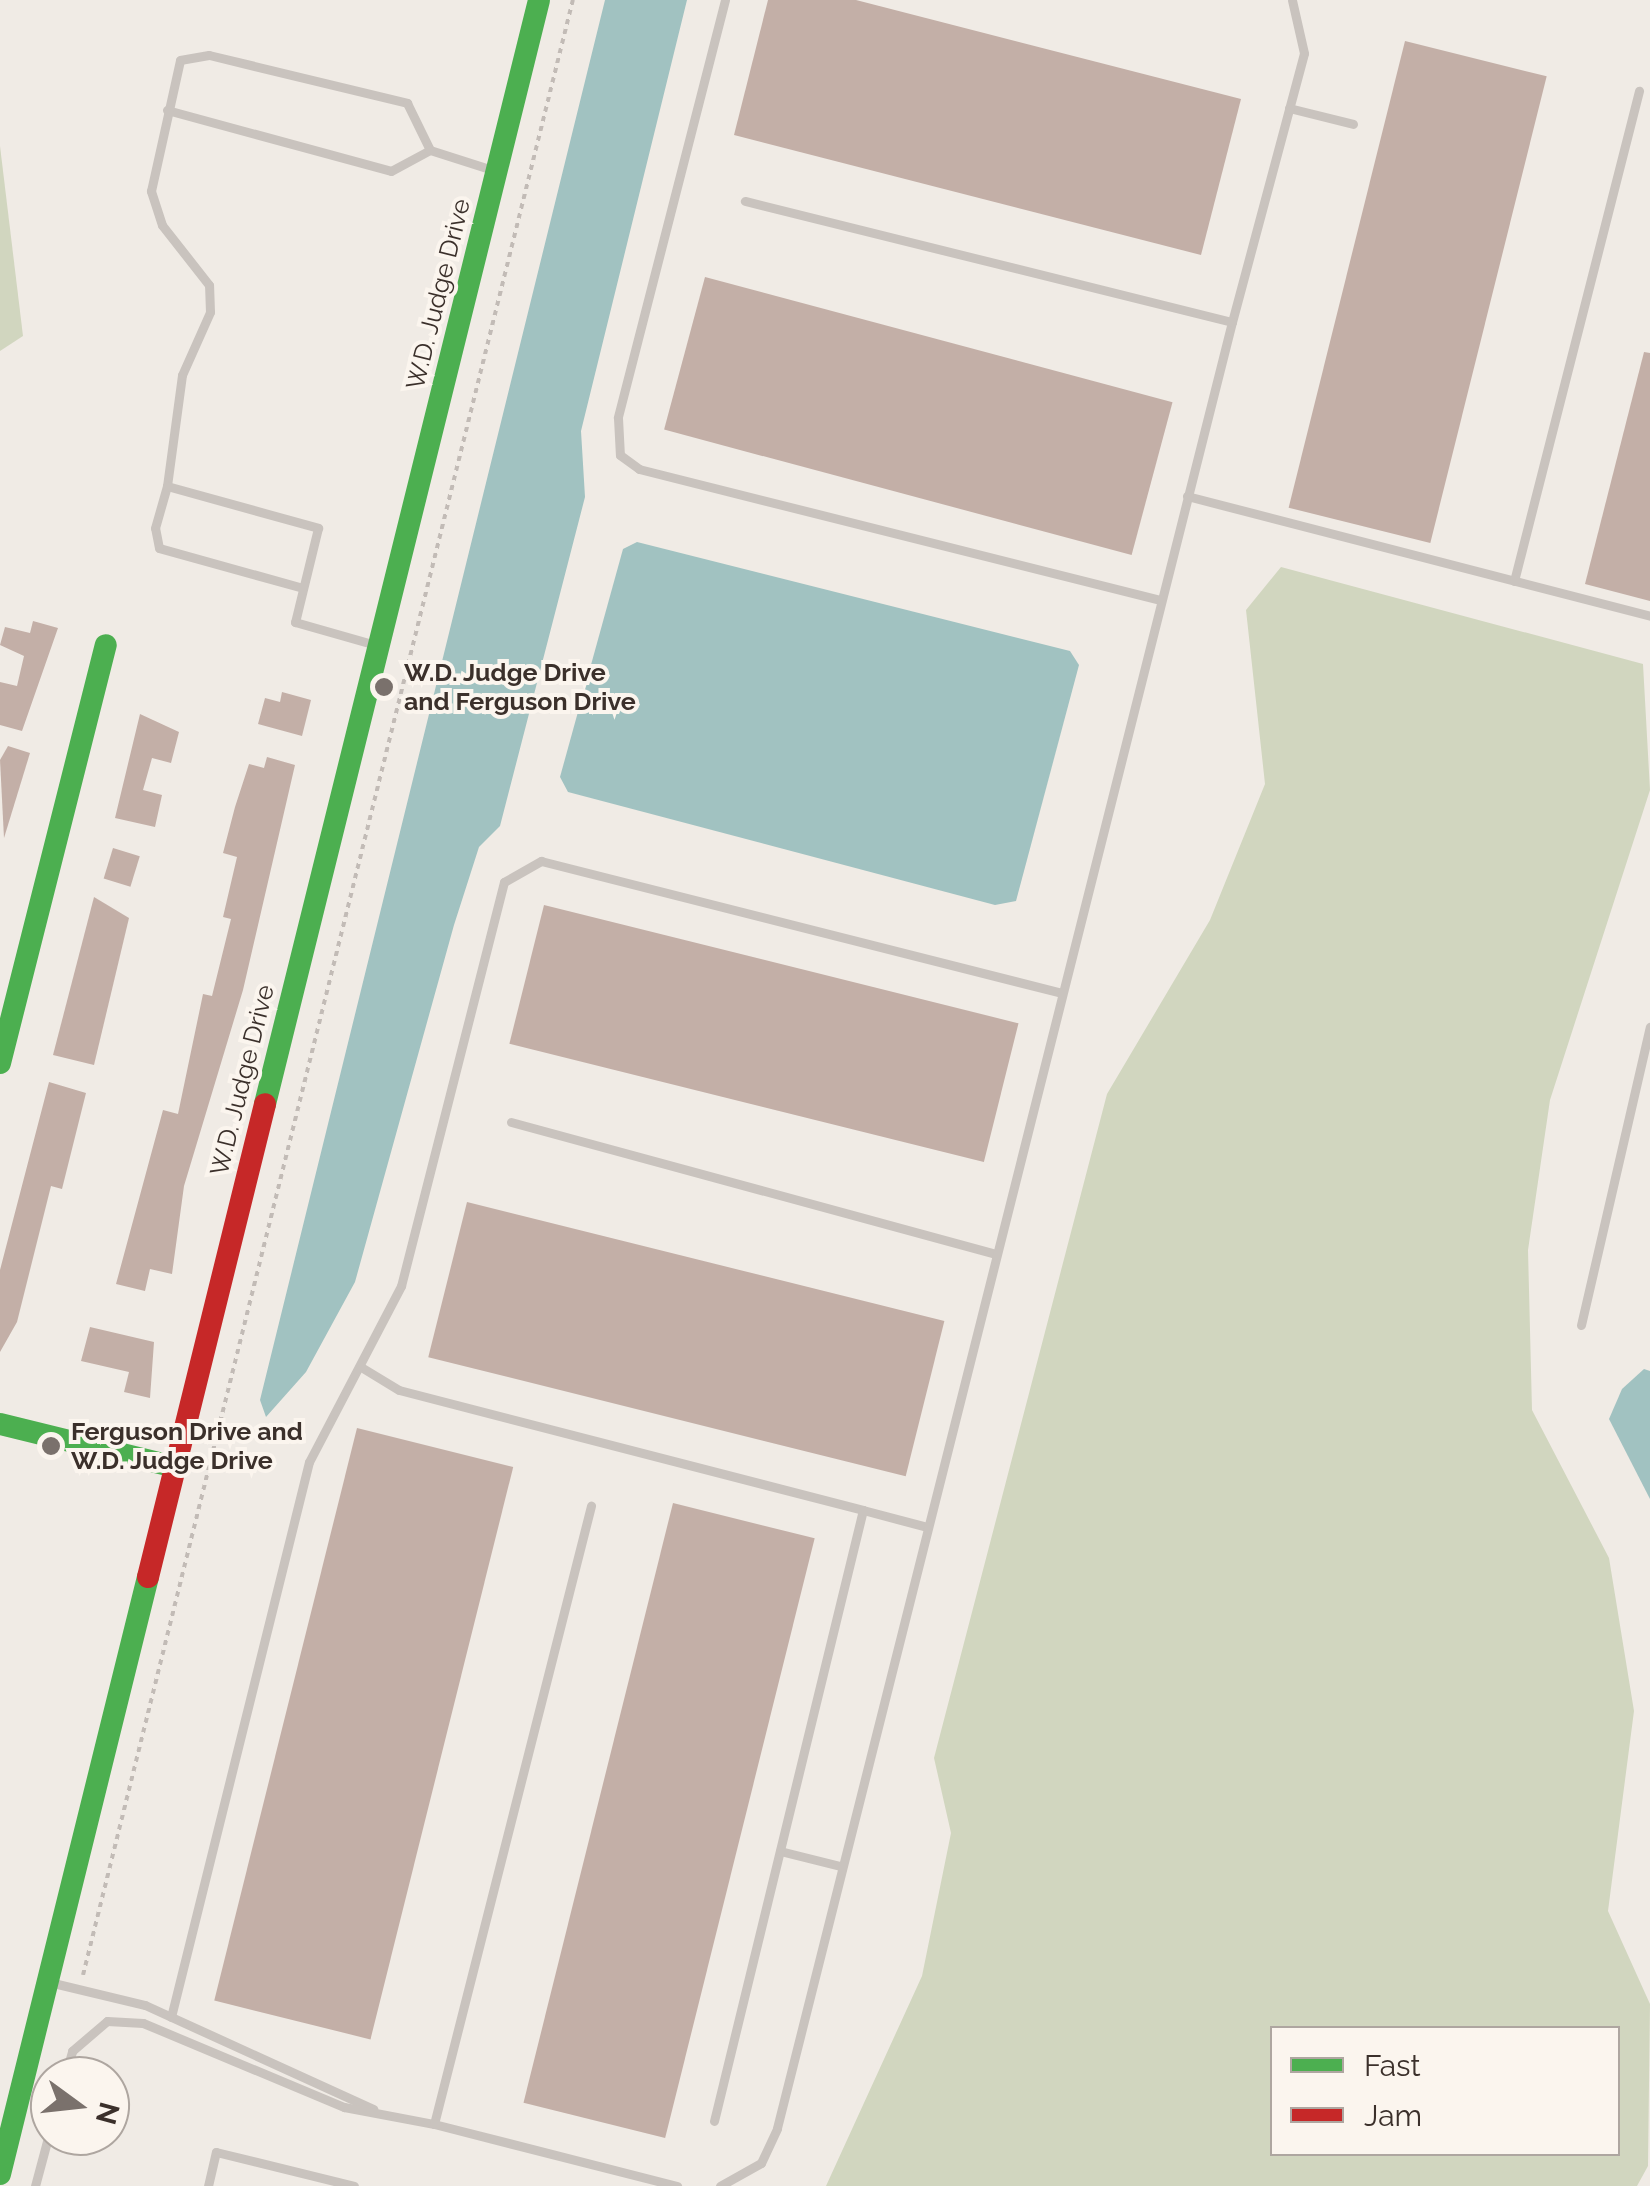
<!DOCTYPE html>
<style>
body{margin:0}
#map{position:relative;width:1650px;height:2186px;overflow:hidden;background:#f0ebe5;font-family:Raleway,sans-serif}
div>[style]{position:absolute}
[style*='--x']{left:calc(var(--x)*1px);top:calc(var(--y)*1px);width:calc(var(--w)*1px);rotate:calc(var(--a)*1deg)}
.green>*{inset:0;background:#d1d6bf}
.water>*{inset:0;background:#a1c2c1}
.building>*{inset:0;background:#c3afa7;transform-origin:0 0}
.path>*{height:4px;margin-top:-2px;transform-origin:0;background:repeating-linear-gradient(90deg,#c2bbb6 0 5px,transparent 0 10px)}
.lane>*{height:9px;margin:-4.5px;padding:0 4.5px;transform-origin:4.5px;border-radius:4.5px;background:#c9c3be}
.fast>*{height:22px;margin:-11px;padding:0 11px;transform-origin:11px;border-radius:11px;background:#4caf50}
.jam>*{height:22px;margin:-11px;padding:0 11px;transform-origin:11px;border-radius:11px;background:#c62828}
.dots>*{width:28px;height:28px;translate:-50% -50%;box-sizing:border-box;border:5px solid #fbf5ee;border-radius:50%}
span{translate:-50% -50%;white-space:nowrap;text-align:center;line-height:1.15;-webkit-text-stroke:8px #fbf5ee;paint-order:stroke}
.street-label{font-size:25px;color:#3b302b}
.poi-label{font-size:25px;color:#3b302b;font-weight:700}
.left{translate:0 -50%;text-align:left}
.legend{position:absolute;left:1270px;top:2026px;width:350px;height:130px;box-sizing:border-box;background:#fbf5ee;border:2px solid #aea6a0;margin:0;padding:12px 18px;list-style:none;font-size:30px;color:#3b302b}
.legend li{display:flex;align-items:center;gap:20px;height:50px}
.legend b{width:50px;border:2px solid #aea6a0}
.north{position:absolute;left:30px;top:2056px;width:100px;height:100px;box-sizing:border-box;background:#fbf5ee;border:2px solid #aea6a0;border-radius:50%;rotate:105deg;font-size:28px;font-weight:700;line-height:40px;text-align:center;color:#3b302b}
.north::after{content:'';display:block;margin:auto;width:35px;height:45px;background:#7a716c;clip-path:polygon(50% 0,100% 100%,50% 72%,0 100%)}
</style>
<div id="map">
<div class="green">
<i style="clip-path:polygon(0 146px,23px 336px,0 351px)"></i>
<i style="clip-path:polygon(evenodd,1281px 567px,1643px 664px,1650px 790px,1550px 1100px,1528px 1250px,1532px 1410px,1609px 1558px,1634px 1711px,1608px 1911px,1650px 2004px,1648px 2166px,1637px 2186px,826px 2186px,922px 1976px,951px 1833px,934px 1758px,1107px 1094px,1210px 920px,1265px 784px,1246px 610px,1281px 567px,1272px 2028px,1618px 2028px,1618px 2154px,1272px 2154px,1272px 2028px)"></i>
</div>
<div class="water">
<i style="clip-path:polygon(605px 0,687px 0,581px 431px,585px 497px,500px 826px,479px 847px,454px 925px,355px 1282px,306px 1372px,266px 1417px,260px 1400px)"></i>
<i style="clip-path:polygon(637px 542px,1070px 651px,1079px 665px,1016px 901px,995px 905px,568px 792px,560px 777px,623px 549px)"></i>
<i style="clip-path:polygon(1644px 1369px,1650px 1371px,1650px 1499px,1609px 1419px,1622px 1389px)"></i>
</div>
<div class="building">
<i style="clip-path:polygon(768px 0,856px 0,1241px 99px,1201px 255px,734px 135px)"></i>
<i style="left:1405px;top:41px;width:146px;height:481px;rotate:14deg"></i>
<i style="left:705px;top:277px;width:484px;height:158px;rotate:15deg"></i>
<i style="clip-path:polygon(1644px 352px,1650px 353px,1650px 601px,1585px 584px)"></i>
<i style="clip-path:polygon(33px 621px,58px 628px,22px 731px,0 725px,0 682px,17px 686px,24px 656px,0 645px,5px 627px,30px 633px)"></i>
<i style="clip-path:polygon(282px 692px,311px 700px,302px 736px,258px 724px,265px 698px,280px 702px)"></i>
<i style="clip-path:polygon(140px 714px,179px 732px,171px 763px,152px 758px,143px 790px,162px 795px,155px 827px,115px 818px)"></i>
<i style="clip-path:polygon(8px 746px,30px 753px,4px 838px,0 760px)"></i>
<i style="clip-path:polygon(267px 757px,295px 765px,243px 990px,184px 1186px,172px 1274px,150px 1269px,145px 1291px,116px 1284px,163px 1110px,178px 1114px,203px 994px,212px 996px,231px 919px,223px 917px,237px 857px,223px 853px,235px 807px,249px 764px,264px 768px)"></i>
<i style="left:113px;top:848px;width:28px;height:32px;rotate:17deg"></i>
<i style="clip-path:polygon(94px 897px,129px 918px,94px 1065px,53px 1055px)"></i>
<i style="left:544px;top:905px;width:489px;height:143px;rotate:14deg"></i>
<i style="clip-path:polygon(49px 1082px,86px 1093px,62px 1189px,51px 1186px,17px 1322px,0 1352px,0 1270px)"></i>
<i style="left:467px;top:1202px;width:492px;height:160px;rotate:14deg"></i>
<i style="clip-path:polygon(90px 1327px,154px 1342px,150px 1398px,124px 1392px,129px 1372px,81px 1361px)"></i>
<i style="left:357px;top:1428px;width:161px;height:590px;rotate:14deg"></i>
<i style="left:673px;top:1503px;width:146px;height:618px;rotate:14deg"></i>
</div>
<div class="path">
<i style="--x:83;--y:1975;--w:2035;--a:-76.07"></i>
</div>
<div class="lane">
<i style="--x:725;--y:0;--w:431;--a:104.4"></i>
<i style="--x:618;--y:418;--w:37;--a:87"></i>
<i style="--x:620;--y:455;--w:24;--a:36"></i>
<i style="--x:639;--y:469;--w:537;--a:14.11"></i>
<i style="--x:1289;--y:108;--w:66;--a:14"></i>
<i style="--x:167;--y:110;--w:232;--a:15.2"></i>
<i style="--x:391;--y:171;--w:44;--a:-28.3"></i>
<i style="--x:1232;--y:322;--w:278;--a:-75"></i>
<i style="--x:1304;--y:53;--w:54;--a:-102.8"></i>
<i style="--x:167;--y:486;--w:112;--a:-82.3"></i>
<i style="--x:182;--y:375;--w:69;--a:-66"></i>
<i style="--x:210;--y:312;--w:27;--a:-92"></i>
<i style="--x:209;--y:285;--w:76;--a:-128.1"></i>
<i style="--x:162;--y:225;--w:36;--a:-108"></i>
<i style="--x:151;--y:191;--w:134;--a:-77.5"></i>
<i style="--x:180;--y:60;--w:29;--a:-10"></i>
<i style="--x:209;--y:55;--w:204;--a:13.6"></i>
<i style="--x:407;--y:103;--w:52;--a:63.9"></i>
<i style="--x:430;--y:150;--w:69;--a:17.7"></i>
<i style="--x:1187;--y:496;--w:478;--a:14.5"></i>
<i style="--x:1514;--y:581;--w:506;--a:-75.69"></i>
<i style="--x:303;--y:588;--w:149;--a:-164.5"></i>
<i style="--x:159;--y:548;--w:20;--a:-101"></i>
<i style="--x:155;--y:528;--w:44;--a:-74.1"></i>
<i style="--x:167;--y:486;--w:157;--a:15.5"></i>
<i style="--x:318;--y:528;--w:97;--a:103.7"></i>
<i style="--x:295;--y:622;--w:84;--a:15.9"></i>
<i style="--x:511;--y:1122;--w:503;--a:15.23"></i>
<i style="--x:1581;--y:1325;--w:306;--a:-77"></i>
<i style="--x:361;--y:1367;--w:44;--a:31.2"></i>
<i style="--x:399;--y:1390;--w:479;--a:14.5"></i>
<i style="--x:780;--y:1851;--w:62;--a:14"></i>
<i style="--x:49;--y:1982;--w:99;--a:13.5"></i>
<i style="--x:145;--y:2005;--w:251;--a:24.5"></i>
<i style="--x:171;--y:2017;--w:572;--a:-76.04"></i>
<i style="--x:309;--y:1462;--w:199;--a:-62.4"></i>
<i style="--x:401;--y:1286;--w:417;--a:-75.7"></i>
<i style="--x:504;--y:882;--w:43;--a:-29.6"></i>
<i style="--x:541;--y:861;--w:537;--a:14.22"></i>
<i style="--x:65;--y:2076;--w:26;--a:-74"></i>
<i style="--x:72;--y:2051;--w:46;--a:-40.6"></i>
<i style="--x:107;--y:2021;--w:36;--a:3"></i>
<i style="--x:143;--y:2023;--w:218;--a:22.7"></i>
<i style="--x:344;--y:2107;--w:92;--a:10.7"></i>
<i style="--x:434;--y:2124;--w:638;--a:-75.75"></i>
<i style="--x:714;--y:2121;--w:629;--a:-76.3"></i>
<i style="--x:863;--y:1510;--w:66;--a:14.9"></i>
<i style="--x:434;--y:2124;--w:251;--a:14.3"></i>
<i style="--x:35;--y:2186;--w:58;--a:-75"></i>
<i style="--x:208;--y:2186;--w:35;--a:-77"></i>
<i style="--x:216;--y:2152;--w:142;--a:13.8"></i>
<i style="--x:720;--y:2186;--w:47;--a:-29.3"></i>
<i style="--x:761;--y:2163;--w:38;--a:-65"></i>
<i style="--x:777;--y:2128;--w:1862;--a:-75.86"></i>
<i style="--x:1232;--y:322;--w:502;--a:-166.05"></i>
</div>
<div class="fast">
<i style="--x:0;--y:1063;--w:431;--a:-75.8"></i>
<i style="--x:265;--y:1104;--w:1137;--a:-76.06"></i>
<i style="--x:0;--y:1424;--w:180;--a:13.8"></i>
<i style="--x:0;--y:2174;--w:615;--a:-76.08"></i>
</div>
<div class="jam">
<i style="--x:148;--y:1577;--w:487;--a:-76.1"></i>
</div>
<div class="dots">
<i style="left:384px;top:687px;background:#7a716c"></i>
<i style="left:51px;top:1446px;background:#7a716c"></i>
</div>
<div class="street-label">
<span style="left:438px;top:294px;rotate:-76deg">W.D. Judge Drive</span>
<span style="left:242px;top:1080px;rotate:-76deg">W.D. Judge Drive</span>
</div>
<div class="poi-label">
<span class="left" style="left:404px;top:687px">W.D. Judge Drive<br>and Ferguson Drive</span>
<span class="left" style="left:71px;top:1446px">Ferguson Drive and<br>W.D. Judge Drive</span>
</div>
<ul class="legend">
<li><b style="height:12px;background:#4caf50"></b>Fast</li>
<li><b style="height:12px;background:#c62828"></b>Jam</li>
</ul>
<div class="north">N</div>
</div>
